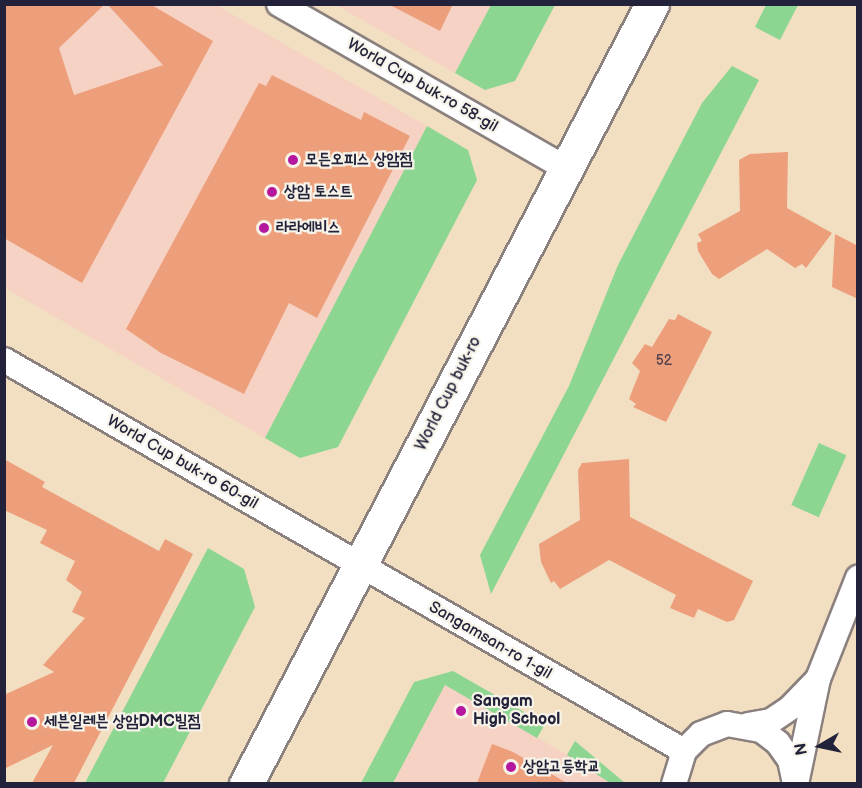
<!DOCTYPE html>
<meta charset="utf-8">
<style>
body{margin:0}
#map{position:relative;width:862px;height:788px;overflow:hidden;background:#f2dec1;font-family:"Balsamiq Sans","Poor Story",sans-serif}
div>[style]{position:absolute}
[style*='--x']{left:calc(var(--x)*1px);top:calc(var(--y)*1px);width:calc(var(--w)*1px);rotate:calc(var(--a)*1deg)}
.built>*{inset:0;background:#f6d2c4}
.green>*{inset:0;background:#8cd692;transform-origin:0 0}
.building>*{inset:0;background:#ed9f7c}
.roads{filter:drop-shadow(2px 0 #8a807e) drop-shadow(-2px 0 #8a807e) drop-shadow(0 2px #8a807e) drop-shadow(0 -2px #8a807e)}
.minor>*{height:24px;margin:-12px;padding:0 12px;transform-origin:12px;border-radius:12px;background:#fff}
.secondary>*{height:33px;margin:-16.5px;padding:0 16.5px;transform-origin:16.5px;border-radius:16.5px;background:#fff}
.dots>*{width:16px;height:16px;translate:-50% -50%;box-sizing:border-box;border:3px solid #f7f3e8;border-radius:50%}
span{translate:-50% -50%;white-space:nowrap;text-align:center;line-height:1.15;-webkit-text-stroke:4.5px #f7f3e8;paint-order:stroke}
.number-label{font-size:14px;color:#55414b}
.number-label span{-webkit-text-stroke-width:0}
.street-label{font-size:16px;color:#22223b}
.poi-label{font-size:16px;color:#22223b;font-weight:700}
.left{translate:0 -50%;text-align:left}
.frame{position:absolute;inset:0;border:6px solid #22223b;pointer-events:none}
.north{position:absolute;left:790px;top:716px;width:60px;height:60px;-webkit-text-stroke:4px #f7f3e8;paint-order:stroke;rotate:261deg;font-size:16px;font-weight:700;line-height:24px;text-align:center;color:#22223b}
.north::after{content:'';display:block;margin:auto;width:21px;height:27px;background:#22223b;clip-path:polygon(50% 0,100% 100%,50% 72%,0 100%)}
</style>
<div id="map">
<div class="built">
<i style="clip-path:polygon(4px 5px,216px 5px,427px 126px,265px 438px,5px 288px)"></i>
<i style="clip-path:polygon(336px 5px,491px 5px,455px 73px)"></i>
<i style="clip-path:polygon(445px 684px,591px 769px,610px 783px,393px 784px)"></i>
</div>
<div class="green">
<i style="clip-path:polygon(491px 5px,555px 5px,515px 81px,485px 90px,455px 73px)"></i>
<i style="clip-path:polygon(766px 5px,798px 5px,780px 40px,755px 27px)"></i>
<i style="clip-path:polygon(732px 66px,759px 80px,491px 594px,480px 555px,569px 386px,618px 265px,702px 103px)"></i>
<i style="clip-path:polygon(427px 126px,468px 150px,477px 180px,338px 447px,300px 458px,265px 438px)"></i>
<i style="left:819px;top:443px;width:30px;height:68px;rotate:24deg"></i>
<i style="clip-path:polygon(208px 548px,244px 569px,255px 607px,163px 783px,85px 783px)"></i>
<i style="clip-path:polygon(453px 671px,545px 724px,537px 738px,445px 685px,393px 783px,361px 783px,414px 682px)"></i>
<i style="clip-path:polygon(575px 741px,625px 783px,610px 783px,567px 755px)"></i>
</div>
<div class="building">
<i style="clip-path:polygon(4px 4px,105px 4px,59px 48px,74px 95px,163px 65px,107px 4px,150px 4px,213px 41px,82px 283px,4px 238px)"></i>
<i style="clip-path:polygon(388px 4px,453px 4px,440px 31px)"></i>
<i style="clip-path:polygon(272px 75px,361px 120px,364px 112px,410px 136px,317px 318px,289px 303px,244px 394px,161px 353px,126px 329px,259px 83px,266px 86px)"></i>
<i style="clip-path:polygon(788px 152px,787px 208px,832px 233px,806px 268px,802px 264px,795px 268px,767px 249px,719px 279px,712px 274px,698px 251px,697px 243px,702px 241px,698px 234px,740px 211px,739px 160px,750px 154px)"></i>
<i style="clip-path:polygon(835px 234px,858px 246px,858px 299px,832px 287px)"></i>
<i style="clip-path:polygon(678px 314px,712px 332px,666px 422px,633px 407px,636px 404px,629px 399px,640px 371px,632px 363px,645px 344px,652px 347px,669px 319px,675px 320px)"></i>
<i style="clip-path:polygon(4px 459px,45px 482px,42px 487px,159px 551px,165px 539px,193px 554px,74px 783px,32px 783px,53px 745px,4px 769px,4px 695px,54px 672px,43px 665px,85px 618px,72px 612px,82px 592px,66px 580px,75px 561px,40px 543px,47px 530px,4px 510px)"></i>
<i style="clip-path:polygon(629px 459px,630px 517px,753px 581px,734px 620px,727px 622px,698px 609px,694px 618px,670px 608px,676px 595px,609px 560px,560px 589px,554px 581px,551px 583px,541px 562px,539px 544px,580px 520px,578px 470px,582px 463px)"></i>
<i style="clip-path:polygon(492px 744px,513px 752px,567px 783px,477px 783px)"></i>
</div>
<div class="roads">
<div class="minor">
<i style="--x:279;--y:4;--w:330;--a:29.8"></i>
<i style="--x:4;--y:360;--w:784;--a:29.9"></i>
<i style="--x:748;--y:725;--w:23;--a:-10"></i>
<i style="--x:771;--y:721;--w:23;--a:-34"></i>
<i style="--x:790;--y:708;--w:40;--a:-46"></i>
<i style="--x:674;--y:784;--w:34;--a:-73"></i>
<i style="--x:684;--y:751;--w:24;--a:-45"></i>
<i style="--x:701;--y:734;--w:28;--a:-21"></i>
<i style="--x:727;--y:724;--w:35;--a:10"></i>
<i style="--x:761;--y:730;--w:21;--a:37"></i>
<i style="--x:778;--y:743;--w:21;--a:55"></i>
<i style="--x:790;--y:760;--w:24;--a:78"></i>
<i style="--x:796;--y:784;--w:107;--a:-78.2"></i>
<i style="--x:818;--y:679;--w:109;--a:-68.4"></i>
</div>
<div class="secondary">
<i style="--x:246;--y:784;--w:879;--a:-62.5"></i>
</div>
</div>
<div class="dots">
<i style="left:293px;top:160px;background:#b5179e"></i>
<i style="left:272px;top:192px;background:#b5179e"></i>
<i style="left:264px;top:228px;background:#b5179e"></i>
<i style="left:461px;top:711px;background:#b5179e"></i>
<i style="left:32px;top:722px;background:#b5179e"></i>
<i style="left:511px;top:767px;background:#b5179e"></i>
</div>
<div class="number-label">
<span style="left:664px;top:361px">52</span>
</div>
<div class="street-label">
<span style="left:422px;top:86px;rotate:30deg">World Cup buk-ro 58-gil</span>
<span style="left:449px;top:394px;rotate:-63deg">World Cup buk-ro</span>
<span style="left:182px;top:463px;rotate:30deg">World Cup buk-ro 60-gil</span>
<span style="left:490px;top:641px;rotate:30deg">Sangamsan-ro 1-gil</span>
</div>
<div class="poi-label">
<span class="left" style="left:305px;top:160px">모든오피스 상암점</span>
<span class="left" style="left:284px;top:192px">상암 토스트</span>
<span class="left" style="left:276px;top:228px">라라에비스</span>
<span class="left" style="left:473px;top:711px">Sangam<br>High School</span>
<span class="left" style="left:44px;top:722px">세븐일레븐 상암DMC빌점</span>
<span class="left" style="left:523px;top:767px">상암고등학교</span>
</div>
<div class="frame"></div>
<div class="north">N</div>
</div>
